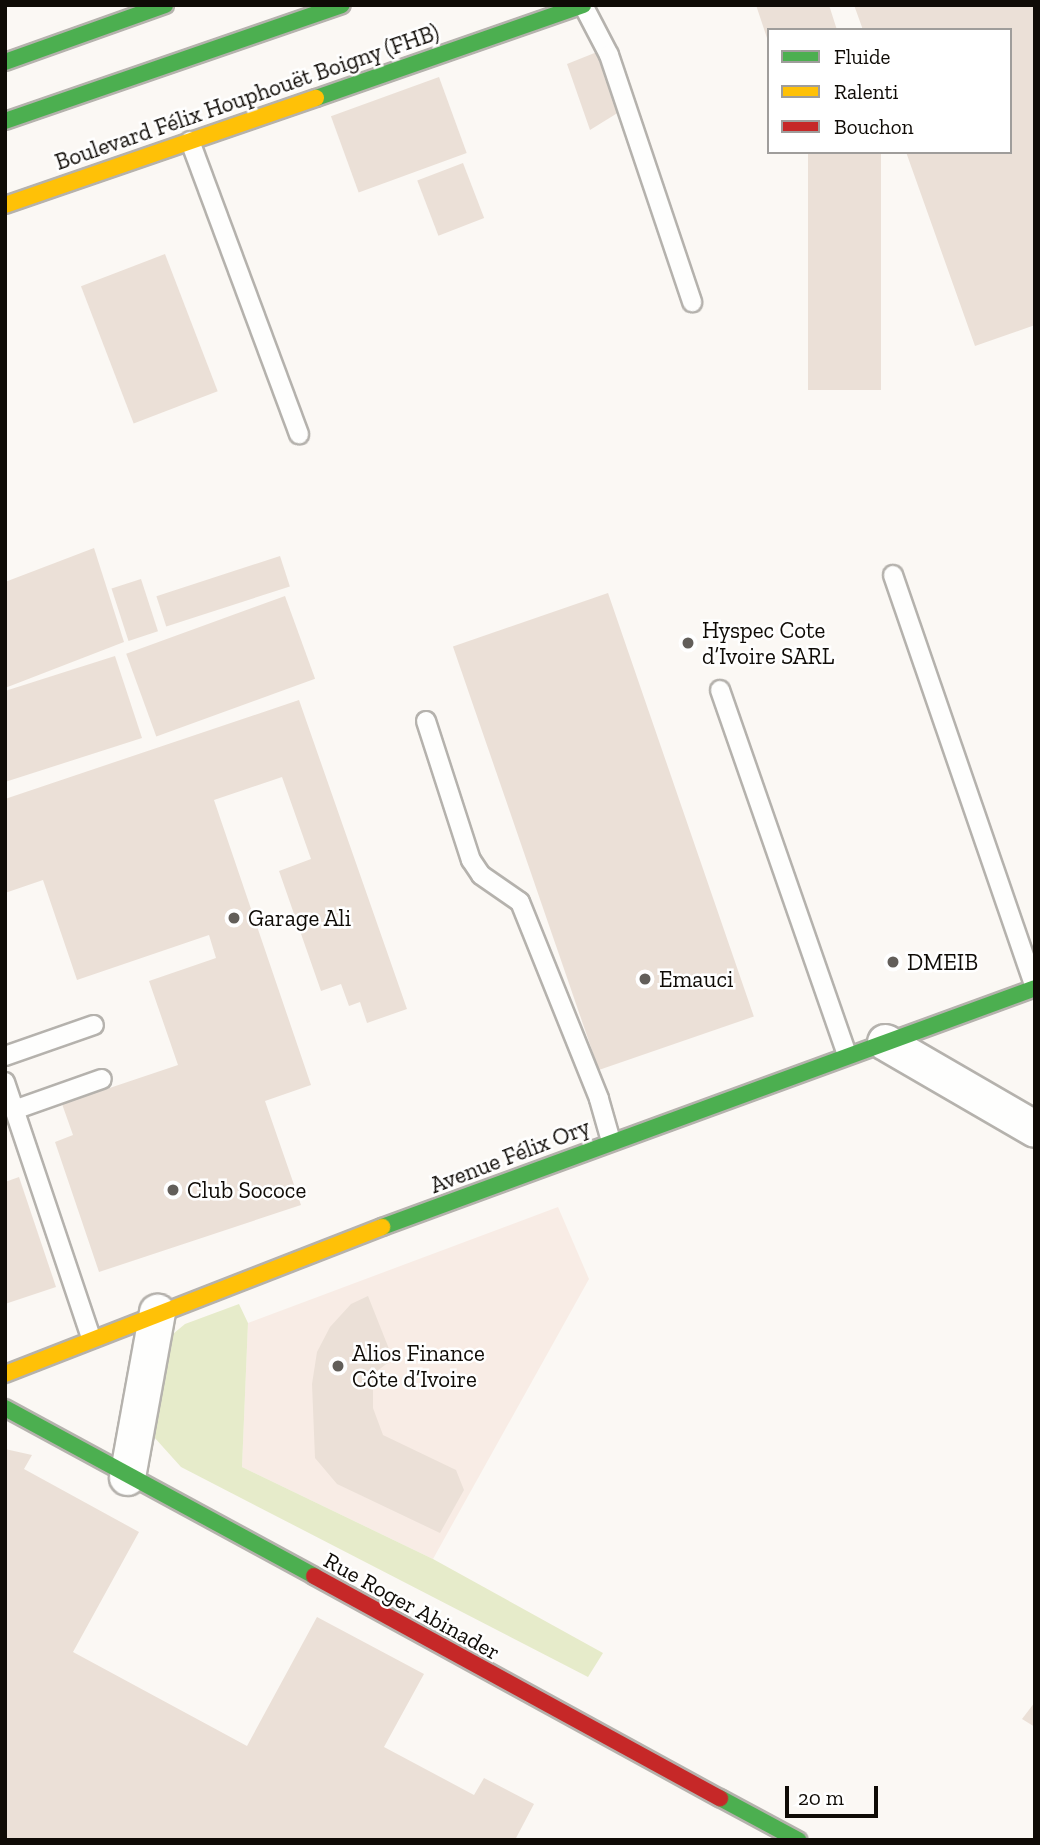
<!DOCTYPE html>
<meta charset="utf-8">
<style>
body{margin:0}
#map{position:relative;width:1040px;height:1845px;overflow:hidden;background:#fbf8f4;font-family:"Zilla Slab",serif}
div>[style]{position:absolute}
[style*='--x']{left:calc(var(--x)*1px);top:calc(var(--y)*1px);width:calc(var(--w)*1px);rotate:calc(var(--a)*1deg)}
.commercial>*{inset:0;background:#f8ece5}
.green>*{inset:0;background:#e6ebca}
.building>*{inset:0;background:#ebe0d7;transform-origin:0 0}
.roads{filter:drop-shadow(2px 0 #b5b2ad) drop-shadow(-2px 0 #b5b2ad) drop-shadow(0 2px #b5b2ad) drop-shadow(0 -2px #b5b2ad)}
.lane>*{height:18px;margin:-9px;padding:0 9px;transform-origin:9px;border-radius:9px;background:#fefefd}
.street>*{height:35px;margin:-17.5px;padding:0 17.5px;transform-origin:17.5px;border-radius:17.5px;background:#fefefd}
.fast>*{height:16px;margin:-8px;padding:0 8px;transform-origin:8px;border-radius:8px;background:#4caf50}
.slow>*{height:16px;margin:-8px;padding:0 8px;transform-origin:8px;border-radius:8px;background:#ffc107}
.jam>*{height:16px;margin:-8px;padding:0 8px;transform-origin:8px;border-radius:8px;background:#c62828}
.dots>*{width:19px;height:19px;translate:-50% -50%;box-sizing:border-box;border:4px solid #fff;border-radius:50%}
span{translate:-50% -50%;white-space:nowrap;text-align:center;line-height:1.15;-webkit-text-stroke:5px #fff;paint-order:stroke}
.street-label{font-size:23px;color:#0f0b06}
.poi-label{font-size:23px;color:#0f0b06}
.left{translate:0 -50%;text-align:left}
.frame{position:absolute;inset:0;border:7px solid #0f0b06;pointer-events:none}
.legend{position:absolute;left:767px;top:28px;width:245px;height:126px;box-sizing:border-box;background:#fff;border:2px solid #9f9d9b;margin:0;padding:9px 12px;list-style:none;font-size:21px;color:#0f0b06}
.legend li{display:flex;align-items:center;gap:14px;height:35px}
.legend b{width:35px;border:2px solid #9f9d9b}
.scale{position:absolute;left:785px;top:1786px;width:93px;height:32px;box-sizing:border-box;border:4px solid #0f0b06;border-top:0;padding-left:9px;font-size:21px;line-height:24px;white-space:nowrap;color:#0f0b06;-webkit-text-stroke:5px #fff;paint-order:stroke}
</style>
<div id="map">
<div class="commercial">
<i style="clip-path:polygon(558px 1207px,589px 1279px,433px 1559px,242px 1467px,248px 1323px)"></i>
</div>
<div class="green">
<i style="clip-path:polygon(239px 1304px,248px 1323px,242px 1467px,433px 1559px,603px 1653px,588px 1677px,181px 1467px,154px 1437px,162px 1343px,185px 1324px)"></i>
</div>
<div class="building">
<i style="clip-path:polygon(756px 5px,829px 5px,837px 30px,769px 30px,768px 41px)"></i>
<i style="clip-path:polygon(854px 5px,1035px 5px,1035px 325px,975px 346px,906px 152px,1010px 152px,1010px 30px,863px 30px)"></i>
<i style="clip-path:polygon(602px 50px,624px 109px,590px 130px,567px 64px)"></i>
<i style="left:439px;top:77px;width:81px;height:115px;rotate:70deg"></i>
<i style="left:808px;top:152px;width:73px;height:238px"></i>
<i style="left:463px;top:163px;width:59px;height:49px;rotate:69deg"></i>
<i style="left:165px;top:254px;width:147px;height:90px;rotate:69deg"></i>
<i style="clip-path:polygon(94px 548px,124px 642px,5px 688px,5px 582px)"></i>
<i style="left:280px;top:556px;width:32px;height:130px;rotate:72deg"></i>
<i style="left:141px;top:579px;width:55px;height:31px;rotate:72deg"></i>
<i style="left:608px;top:593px;width:448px;height:164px;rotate:71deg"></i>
<i style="left:285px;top:596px;width:88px;height:169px;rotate:70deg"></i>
<i style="clip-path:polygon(115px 656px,142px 738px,5px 782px,5px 691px)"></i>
<i style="clip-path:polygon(299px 700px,407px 1009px,367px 1023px,360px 1002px,349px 1006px,341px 984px,321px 991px,279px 871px,311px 859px,282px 777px,214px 800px,311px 1085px,265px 1101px,301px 1205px,99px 1272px,55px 1142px,73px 1135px,62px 1104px,178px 1065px,149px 981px,216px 958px,209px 935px,77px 980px,43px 880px,5px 893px,5px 799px)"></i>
<i style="clip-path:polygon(19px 1177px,56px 1287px,5px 1304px,5px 1182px)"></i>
<i style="clip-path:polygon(368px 1296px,393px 1359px,377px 1371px,373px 1389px,373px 1408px,383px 1435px,456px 1470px,464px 1490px,440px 1533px,337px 1484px,315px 1458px,312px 1384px,317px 1352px,330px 1327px,351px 1304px)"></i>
<i style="clip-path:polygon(5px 1449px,32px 1455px,24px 1469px,139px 1532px,73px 1652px,247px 1746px,317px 1617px,424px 1674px,384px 1747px,474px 1795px,484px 1778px,534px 1804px,515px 1840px,5px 1840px)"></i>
<i style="clip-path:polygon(1035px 1702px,1035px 1727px,1022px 1719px)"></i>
</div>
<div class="roads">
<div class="lane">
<i style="--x:583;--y:5;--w:56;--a:62.5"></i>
<i style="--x:609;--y:55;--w:261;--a:71.4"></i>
<i style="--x:190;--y:141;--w:313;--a:69.6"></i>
<i style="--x:893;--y:575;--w:437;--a:71"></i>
<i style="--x:720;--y:690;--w:386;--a:70.8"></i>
<i style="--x:426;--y:721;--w:146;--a:72.1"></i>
<i style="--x:471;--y:860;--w:18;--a:56"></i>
<i style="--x:481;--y:875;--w:47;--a:34.7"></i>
<i style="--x:520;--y:902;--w:212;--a:68.1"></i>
<i style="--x:599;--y:1099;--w:44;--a:74.1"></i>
<i style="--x:5;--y:1056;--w:94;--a:-19.2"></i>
<i style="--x:5;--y:1082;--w:270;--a:71.4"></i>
<i style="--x:14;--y:1110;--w:93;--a:-19.4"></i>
</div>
<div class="street">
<i style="--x:885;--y:1042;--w:173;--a:30.1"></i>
<i style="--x:127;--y:1477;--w:168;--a:-79.7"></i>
</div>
<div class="fast">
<i style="--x:5;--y:62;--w:170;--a:-19.6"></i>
<i style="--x:316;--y:98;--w:283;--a:-19.2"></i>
<i style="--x:5;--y:121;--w:356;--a:-19"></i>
<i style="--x:382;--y:1227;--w:695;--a:-20.1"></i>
<i style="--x:5;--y:1408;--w:352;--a:28.5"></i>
<i style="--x:720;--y:1798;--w:89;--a:28.3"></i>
</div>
<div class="slow">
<i style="--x:5;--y:205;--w:329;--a:-19"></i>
<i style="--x:5;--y:1374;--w:405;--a:-21.3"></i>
</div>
<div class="jam">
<i style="--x:314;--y:1576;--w:463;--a:28.7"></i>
</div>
</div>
<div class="dots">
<i style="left:688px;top:643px;background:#625e59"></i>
<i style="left:234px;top:918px;background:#625e59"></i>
<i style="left:893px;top:962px;background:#625e59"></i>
<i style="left:645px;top:979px;background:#625e59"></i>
<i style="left:173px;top:1190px;background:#625e59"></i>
<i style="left:338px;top:1366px;background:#625e59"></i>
</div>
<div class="street-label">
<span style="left:247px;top:97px;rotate:-19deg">Boulevard Félix Houphouët Boigny (FHB)</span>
<span style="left:510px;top:1156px;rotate:-21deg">Avenue Félix Ory</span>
<span style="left:412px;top:1606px;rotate:29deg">Rue Roger Abinader</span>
</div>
<div class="poi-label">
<span class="left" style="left:702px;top:643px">Hyspec Cote<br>d’Ivoire SARL</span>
<span class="left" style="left:248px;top:918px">Garage Ali</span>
<span class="left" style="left:907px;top:962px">DMEIB</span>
<span class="left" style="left:659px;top:979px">Emauci</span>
<span class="left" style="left:187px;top:1190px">Club Sococe</span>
<span class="left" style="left:352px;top:1366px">Alios Finance<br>Côte d’Ivoire</span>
</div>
<div class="frame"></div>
<ul class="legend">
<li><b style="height:9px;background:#4caf50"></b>Fluide</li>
<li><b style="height:9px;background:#ffc107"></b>Ralenti</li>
<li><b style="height:9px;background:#c62828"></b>Bouchon</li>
</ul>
<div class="scale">20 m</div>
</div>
